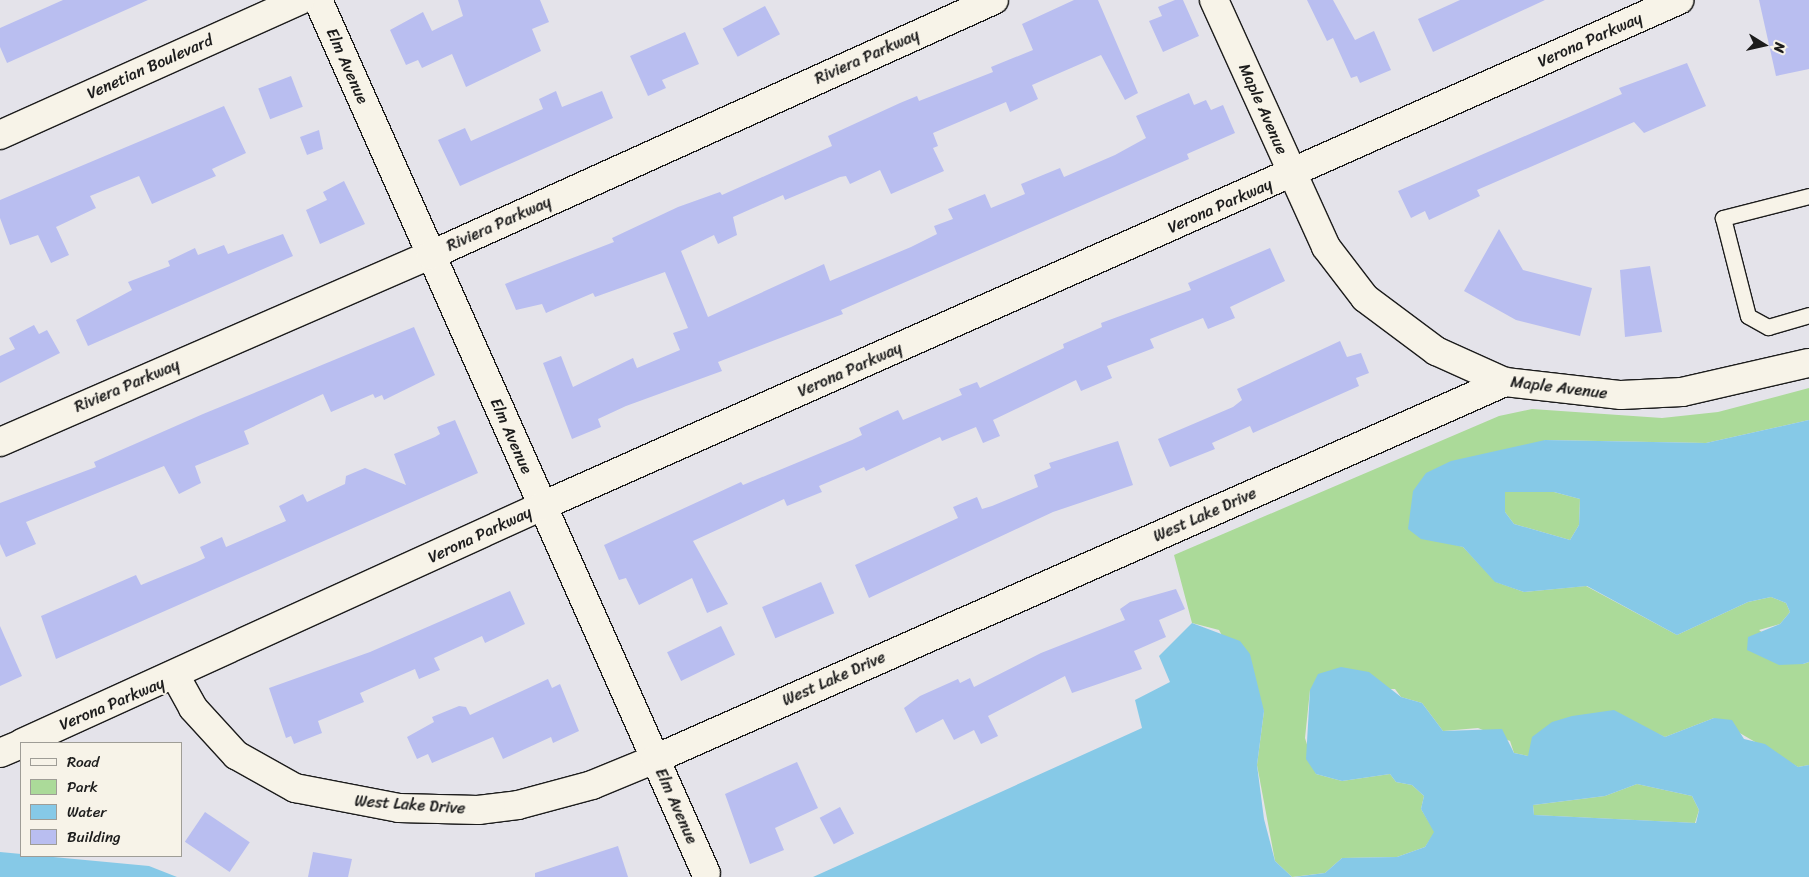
<!DOCTYPE html>
<style>
body{margin:0}
#map{position:relative;width:1809px;height:877px;overflow:hidden;background:#e4e3ea;font-family:Sriracha,sans-serif}
div>[style]{position:absolute}
[style*='--x']{left:calc(var(--x)*1px);top:calc(var(--y)*1px);width:calc(var(--w)*1px);rotate:calc(var(--a)*1deg)}
.green>*{inset:0;background:#abda99}
.water>*{inset:0;background:#86c9e7}
.building>*{inset:0;background:#b9bef0;transform-origin:0 0}
.roads{filter:drop-shadow(1px 0 #1c1c1c) drop-shadow(-1px 0 #1c1c1c) drop-shadow(0 1px #1c1c1c) drop-shadow(0 -1px #1c1c1c)}
.lane>*{height:15px;margin:-7.5px;padding:0 7.5px;transform-origin:7.5px;border-radius:7.5px;background:#f7f3e8}
.street>*{height:28px;margin:-14px;padding:0 14px;transform-origin:14px;border-radius:14px;background:#f7f3e8}
span{translate:-50% -50%;white-space:nowrap;text-align:center;line-height:1.15;-webkit-text-stroke:4px #f7f3e8;paint-order:stroke}
.street-label{font-size:16px;color:#1c1c1c}
.legend{position:absolute;left:20px;top:742px;width:162px;height:115px;box-sizing:border-box;background:#f7f3e8;border:1px solid #9f9d96;margin:0;padding:6px 9px;list-style:none;font-size:15px;color:#1c1c1c}
.legend li{display:flex;align-items:center;gap:10px;height:25px}
.legend b{width:25px;border:1px solid #9f9d96}
.north{position:absolute;left:1739px;top:20px;width:50px;height:50px;-webkit-text-stroke:4px #f7f3e8;paint-order:stroke;rotate:100deg;font-size:14px;font-weight:700;line-height:20px;text-align:center;color:#1c1c1c}
.north::after{content:'';display:block;margin:auto;width:18px;height:22px;background:#1c1c1c;clip-path:polygon(50% 0,100% 100%,50% 72%,0 100%)}
</style>
<div id="map">
<div class="green">
<i style="clip-path:polygon(1809px 388px,1809px 420px,1706px 443px,1545px 440px,1445px 542px,1463px 547px,1496px 582px,1524px 592px,1586px 586px,1677px 635px,1748px 602px,1771px 597px,1786px 603px,1790px 612px,1780px 624px,1759px 630px,1803px 664px,1809px 662px,1809px 765px,1798px 767px,1714px 718px,1665px 737px,1641px 726px,1528px 756px,1514px 753px,1510px 741px,1478px 728px,1443px 731px,1422px 703px,1401px 697px,1395px 689px,1310px 690px,1305px 738px,1316px 774px,1342px 781px,1390px 774px,1396px 782px,1412px 785px,1424px 796px,1421px 809px,1435px 832px,1425px 847px,1397px 857px,1342px 858px,1325px 873px,1292px 877px,1275px 861px,1257px 765px,1264px 711px,1219px 630px,1192px 623px,1174px 555px,1499px 416px,1532px 409px,1662px 418px,1718px 412px)"></i>
<i style="clip-path:polygon(1505px 492px,1554px 492px,1580px 499px,1579px 525px,1570px 540px,1514px 524px,1505px 512px)"></i>
<i style="clip-path:polygon(1637px 784px,1692px 796px,1699px 810px,1695px 823px,1534px 815px,1533px 805px,1605px 796px)"></i>
</div>
<div class="water">
<i style="clip-path:polygon(evenodd,1809px 420px,1809px 662px,1803px 664px,1779px 665px,1747px 650px,1748px 637px,1780px 624px,1790px 612px,1786px 603px,1771px 597px,1748px 602px,1677px 635px,1587px 586px,1524px 592px,1495px 582px,1463px 547px,1421px 539px,1408px 529px,1413px 491px,1426px 473px,1451px 461px,1545px 440px,1706px 443px,1809px 420px,1505px 492px,1554px 492px,1580px 499px,1579px 525px,1570px 540px,1514px 524px,1505px 512px,1505px 492px)"></i>
<i style="clip-path:polygon(1192px 623px,1240px 641px,1250px 654px,1264px 711px,1257px 765px,1264px 819px,1275px 861px,1292px 877px,813px 877px,1142px 728px,1135px 700px,1170px 682px,1159px 656px)"></i>
<i style="clip-path:polygon(evenodd,1341px 667px,1369px 672px,1401px 697px,1422px 703px,1443px 731px,1502px 729px,1514px 753px,1528px 756px,1532px 737px,1552px 722px,1572px 716px,1614px 710px,1665px 737px,1714px 718px,1732px 720px,1744px 739px,1765px 744px,1798px 767px,1809px 765px,1809px 877px,1294px 877px,1325px 873px,1342px 858px,1397px 857px,1425px 847px,1434px 832px,1421px 809px,1424px 796px,1412px 785px,1396px 782px,1390px 774px,1342px 781px,1316px 774px,1306px 759px,1310px 690px,1318px 674px,1341px 667px,1637px 784px,1692px 796px,1699px 810px,1696px 823px,1534px 815px,1533px 805px,1605px 796px,1637px 784px)"></i>
<i style="clip-path:polygon(0 852px,149px 866px,177px 877px,0 877px)"></i>
</div>
<div class="building">
<i style="clip-path:polygon(63px 0,148px 0,7px 63px,0 47px,0 28px)"></i>
<i style="clip-path:polygon(458px 0,540px 0,549px 22px,532px 29px,541px 51px,466px 87px,452px 54px,422px 68px,418px 60px,406px 65px,390px 30px,423px 12px,432px 31px,463px 16px)"></i>
<i style="clip-path:polygon(1074px 0,1098px 0,1138px 93px,1125px 100px,1101px 55px,1032px 85px,1038px 99px,1010px 112px,1006px 102px,933px 133px,938px 146px,933px 148px,944px 171px,891px 194px,880px 170px,850px 184px,846px 176px,840px 177px,785px 200px,783px 195px,733px 217px,737px 235px,718px 244px,714px 235px,681px 251px,708px 317px,824px 264px,830px 281px,911px 247px,937px 234px,934px 226px,953px 219px,948px 209px,985px 194px,991px 208px,1025px 194px,1021px 184px,1060px 168px,1064px 177px,1115px 155px,1146px 138px,1136px 116px,1189px 93px,1194px 105px,1206px 100px,1211px 110px,1223px 105px,1235px 133px,1187px 154px,1189px 159px,841px 310px,843px 314px,718px 362px,722px 371px,626px 406px,598px 419px,601px 427px,572px 439px,543px 363px,561px 356px,573px 387px,633px 358px,637px 368px,680px 350px,673px 333px,688px 328px,665px 272px,595px 297px,593px 293px,546px 313px,542px 304px,516px 310px,505px 284px,614px 242px,612px 238px,678px 207px,720px 192px,722px 195px,832px 146px,828px 136px,900px 103px,917px 96px,919px 101px,993px 72px,991px 67px,1033px 50px,1022px 24px)"></i>
<i style="clip-path:polygon(1175px 0,1183px 0,1199px 36px,1163px 52px,1149px 21px,1162px 16px,1158px 7px)"></i>
<i style="clip-path:polygon(1307px 0,1333px 0,1355px 40px,1374px 31px,1391px 70px,1360px 83px,1357px 76px,1351px 78px,1333px 38px,1327px 41px)"></i>
<i style="clip-path:polygon(1460px 0,1545px 0,1433px 52px,1418px 19px)"></i>
<i style="clip-path:polygon(1759px 0,1809px 0,1809px 69px,1776px 76px)"></i>
<i style="left:765px;top:6px;width:32px;height:48px;rotate:62deg"></i>
<i style="clip-path:polygon(685px 32px,699px 64px,662px 80px,666px 88px,648px 96px,630px 56px)"></i>
<i style="clip-path:polygon(1687px 63px,1706px 106px,1644px 133px,1634px 122px,1477px 190px,1480px 196px,1429px 220px,1425px 211px,1411px 218px,1398px 191px,1622px 94px,1619px 88px)"></i>
<i style="left:291px;top:76px;width:33px;height:35px;rotate:69deg"></i>
<i style="clip-path:polygon(556px 91px,562px 107px,602px 91px,613px 118px,460px 186px,438px 140px,465px 128px,471px 141px,543px 109px,539px 99px)"></i>
<i style="clip-path:polygon(224px 106px,246px 153px,212px 169px,216px 176px,152px 204px,139px 176px,90px 196px,96px 208px,56px 227px,69px 255px,51px 263px,38px 235px,10px 245px,0 218px,0 200px)"></i>
<i style="clip-path:polygon(319px 130px,323px 149px,307px 155px,300px 137px)"></i>
<i style="clip-path:polygon(344px 181px,365px 224px,320px 244px,306px 210px,327px 200px,323px 192px)"></i>
<i style="clip-path:polygon(1499px 229px,1523px 270px,1592px 288px,1580px 336px,1516px 320px,1464px 291px)"></i>
<i style="clip-path:polygon(283px 234px,293px 256px,88px 346px,76px 320px,132px 290px,128px 282px,170px 266px,168px 261px,195px 248px,198px 255px,224px 245px,228px 254px)"></i>
<i style="clip-path:polygon(1270px 248px,1285px 281px,1230px 307px,1235px 318px,1208px 329px,1203px 318px,1150px 339px,1154px 348px,1107px 366px,1112px 378px,1081px 391px,1076px 380px,993px 420px,1000px 436px,983px 443px,976px 427px,942px 441px,940px 437px,866px 471px,864px 467px,819px 486px,822px 492px,787px 506px,784px 499px,693px 541px,728px 604px,707px 613px,692px 578px,639px 605px,626px 578px,619px 580px,604px 545px,741px 482px,743px 485px,852px 440px,862px 435px,859px 428px,898px 410px,903px 420px,962px 395px,959px 389px,977px 382px,980px 388px,1064px 348px,1063px 344px,1102px 327px,1101px 323px,1191px 290px,1188px 283px)"></i>
<i style="clip-path:polygon(1650px 266px,1662px 332px,1625px 337px,1620px 270px)"></i>
<i style="clip-path:polygon(34px 325px,39px 334px,47px 330px,60px 353px,0 383px,0 356px,15px 349px,9px 338px)"></i>
<i style="clip-path:polygon(414px 327px,435px 375px,384px 400px,382px 395px,375px 398px,373px 394px,331px 412px,323px 394px,244px 431px,249px 444px,195px 466px,201px 483px,179px 494px,164px 466px,26px 522px,36px 544px,6px 557px,0 544px,0 503px,96px 467px,94px 462px,203px 414px)"></i>
<i style="clip-path:polygon(1340px 341px,1347px 357px,1361px 353px,1369px 373px,1356px 378px,1359px 386px,1253px 433px,1250px 426px,1212px 443px,1215px 449px,1170px 467px,1158px 439px,1233px 407px,1242px 400px,1237px 389px)"></i>
<i style="clip-path:polygon(455px 420px,478px 473px,56px 659px,41px 616px,136px 575px,141px 585px,197px 562px,205px 558px,200px 547px,222px 537px,226px 547px,286px 521px,279px 506px,303px 494px,307px 502px,345px 484px,346px 476px,365px 468px,406px 485px,394px 454px,435px 437px,440px 434px,437px 427px)"></i>
<i style="clip-path:polygon(1118px 441px,1133px 485px,1053px 512px,869px 598px,855px 565px,958px 518px,953px 507px,977px 497px,982px 509px,992px 506px,1038px 487px,1034px 475px,1051px 468px,1049px 463px)"></i>
<i style="left:821px;top:582px;width:34px;height:64px;rotate:67deg"></i>
<i style="clip-path:polygon(1176px 589px,1185px 609px,1159px 620px,1166px 637px,1134px 651px,1142px 669px,1072px 693px,1065px 676px,988px 716px,998px 736px,981px 744px,974px 730px,954px 740px,943px 719px,916px 733px,904px 708px,920px 696px,958px 679px,960px 683px,970px 678px,974px 687px,1041px 653px,1125px 620px,1120px 609px,1130px 602px)"></i>
<i style="clip-path:polygon(510px 591px,525px 624px,485px 643px,482px 636px,434px 658px,440px 670px,419px 679px,415px 669px,360px 693px,364px 702px,318px 721px,322px 733px,294px 744px,291px 736px,286px 738px,269px 688px,370px 652px)"></i>
<i style="clip-path:polygon(0 626px,22px 676px,0 686px)"></i>
<i style="left:721px;top:626px;width:32px;height:60px;rotate:64deg"></i>
<i style="clip-path:polygon(548px 679px,552px 688px,560px 684px,579px 731px,553px 743px,551px 737px,503px 759px,493px 737px,432px 763px,428px 754px,417px 759px,407px 737px,434px 722px,432px 717px,459px 706px,466px 707px,470px 715px)"></i>
<i style="clip-path:polygon(797px 762px,818px 808px,775px 828px,784px 850px,750px 864px,725px 794px)"></i>
<i style="left:840px;top:807px;width:30px;height:23px;rotate:62deg"></i>
<i style="left:205px;top:812px;width:54px;height:36px;rotate:34deg"></i>
<i style="clip-path:polygon(618px 846px,628px 877px,535px 877px,535px 873px)"></i>
<i style="clip-path:polygon(313px 852px,352px 859px,348px 877px,308px 877px)"></i>
</div>
<div class="roads">
<div class="lane">
<i style="--x:1809;--y:196;--w:89;--a:165.7"></i>
<i style="--x:1723;--y:218;--w:101;--a:75.7"></i>
<i style="--x:1748;--y:316;--w:23;--a:29"></i>
<i style="--x:1768;--y:327;--w:43;--a:-16.3"></i>
</div>
<div class="street">
<i style="--x:318;--y:0;--w:955;--a:66.04"></i>
<i style="--x:1214;--y:0;--w:271;--a:65.6"></i>
<i style="--x:1326;--y:247;--w:64;--a:52.6"></i>
<i style="--x:1365;--y:298;--w:89;--a:36.7"></i>
<i style="--x:1436;--y:351;--w:76;--a:24.2"></i>
<i style="--x:1505;--y:382;--w:117;--a:6.4"></i>
<i style="--x:1621;--y:395;--w:61;--a:-2.8"></i>
<i style="--x:1682;--y:392;--w:130;--a:-12.9"></i>
<i style="--x:0;--y:135;--w:329;--a:-24.2"></i>
<i style="--x:0;--y:442;--w:470;--a:-23.5"></i>
<i style="--x:431;--y:255;--w:618;--a:-24.37"></i>
<i style="--x:176;--y:677;--w:35;--a:61"></i>
<i style="--x:193;--y:708;--w:64;--a:47.5"></i>
<i style="--x:236;--y:755;--w:68;--a:29.2"></i>
<i style="--x:295;--y:788;--w:106;--a:10.9"></i>
<i style="--x:399;--y:808;--w:79;--a:1.5"></i>
<i style="--x:478;--y:810;--w:40;--a:-7.1"></i>
<i style="--x:518;--y:805;--w:77;--a:-15.1"></i>
<i style="--x:592;--y:785;--w:68;--a:-22.4"></i>
<i style="--x:655;--y:759;--w:930;--a:-23.92"></i>
<i style="--x:22;--y:743;--w:571;--a:-24.5"></i>
<i style="--x:542;--y:506;--w:1245;--a:-23.99"></i>
<i style="--x:0;--y:753;--w:23;--a:-23"></i>
</div>
</div>
<div class="street-label">
<span style="left:1590px;top:40px;rotate:-24deg">Verona Parkway</span>
<span style="left:867px;top:57px;rotate:-24deg">Riviera Parkway</span>
<span style="left:347px;top:66px;rotate:66deg">Elm Avenue</span>
<span style="left:150px;top:67px;rotate:-24deg">Venetian Boulevard</span>
<span style="left:1263px;top:109px;rotate:66deg">Maple Avenue</span>
<span style="left:1220px;top:206px;rotate:-24deg">Verona Parkway</span>
<span style="left:499px;top:224px;rotate:-24deg">Riviera Parkway</span>
<span style="left:850px;top:370px;rotate:-24deg">Verona Parkway</span>
<span style="left:127px;top:386px;rotate:-23deg">Riviera Parkway</span>
<span style="left:1559px;top:388px;rotate:7deg">Maple Avenue</span>
<span style="left:511px;top:436px;rotate:66deg">Elm Avenue</span>
<span style="left:1205px;top:515px;rotate:-24deg">West Lake Drive</span>
<span style="left:480px;top:535px;rotate:-25deg">Verona Parkway</span>
<span style="left:834px;top:679px;rotate:-24deg">West Lake Drive</span>
<span style="left:112px;top:704px;rotate:-23deg">Verona Parkway</span>
<span style="left:410px;top:805px;rotate:4deg">West Lake Drive</span>
<span style="left:676px;top:806px;rotate:66deg">Elm Avenue</span>
</div>
<ul class="legend">
<li><b style="height:6px;background:#f7f3e8"></b>Road</li>
<li><b style="height:14px;background:#abda99"></b>Park</li>
<li><b style="height:14px;background:#86c9e7"></b>Water</li>
<li><b style="height:14px;background:#b9bef0"></b>Building</li>
</ul>
<div class="north">N</div>
</div>
